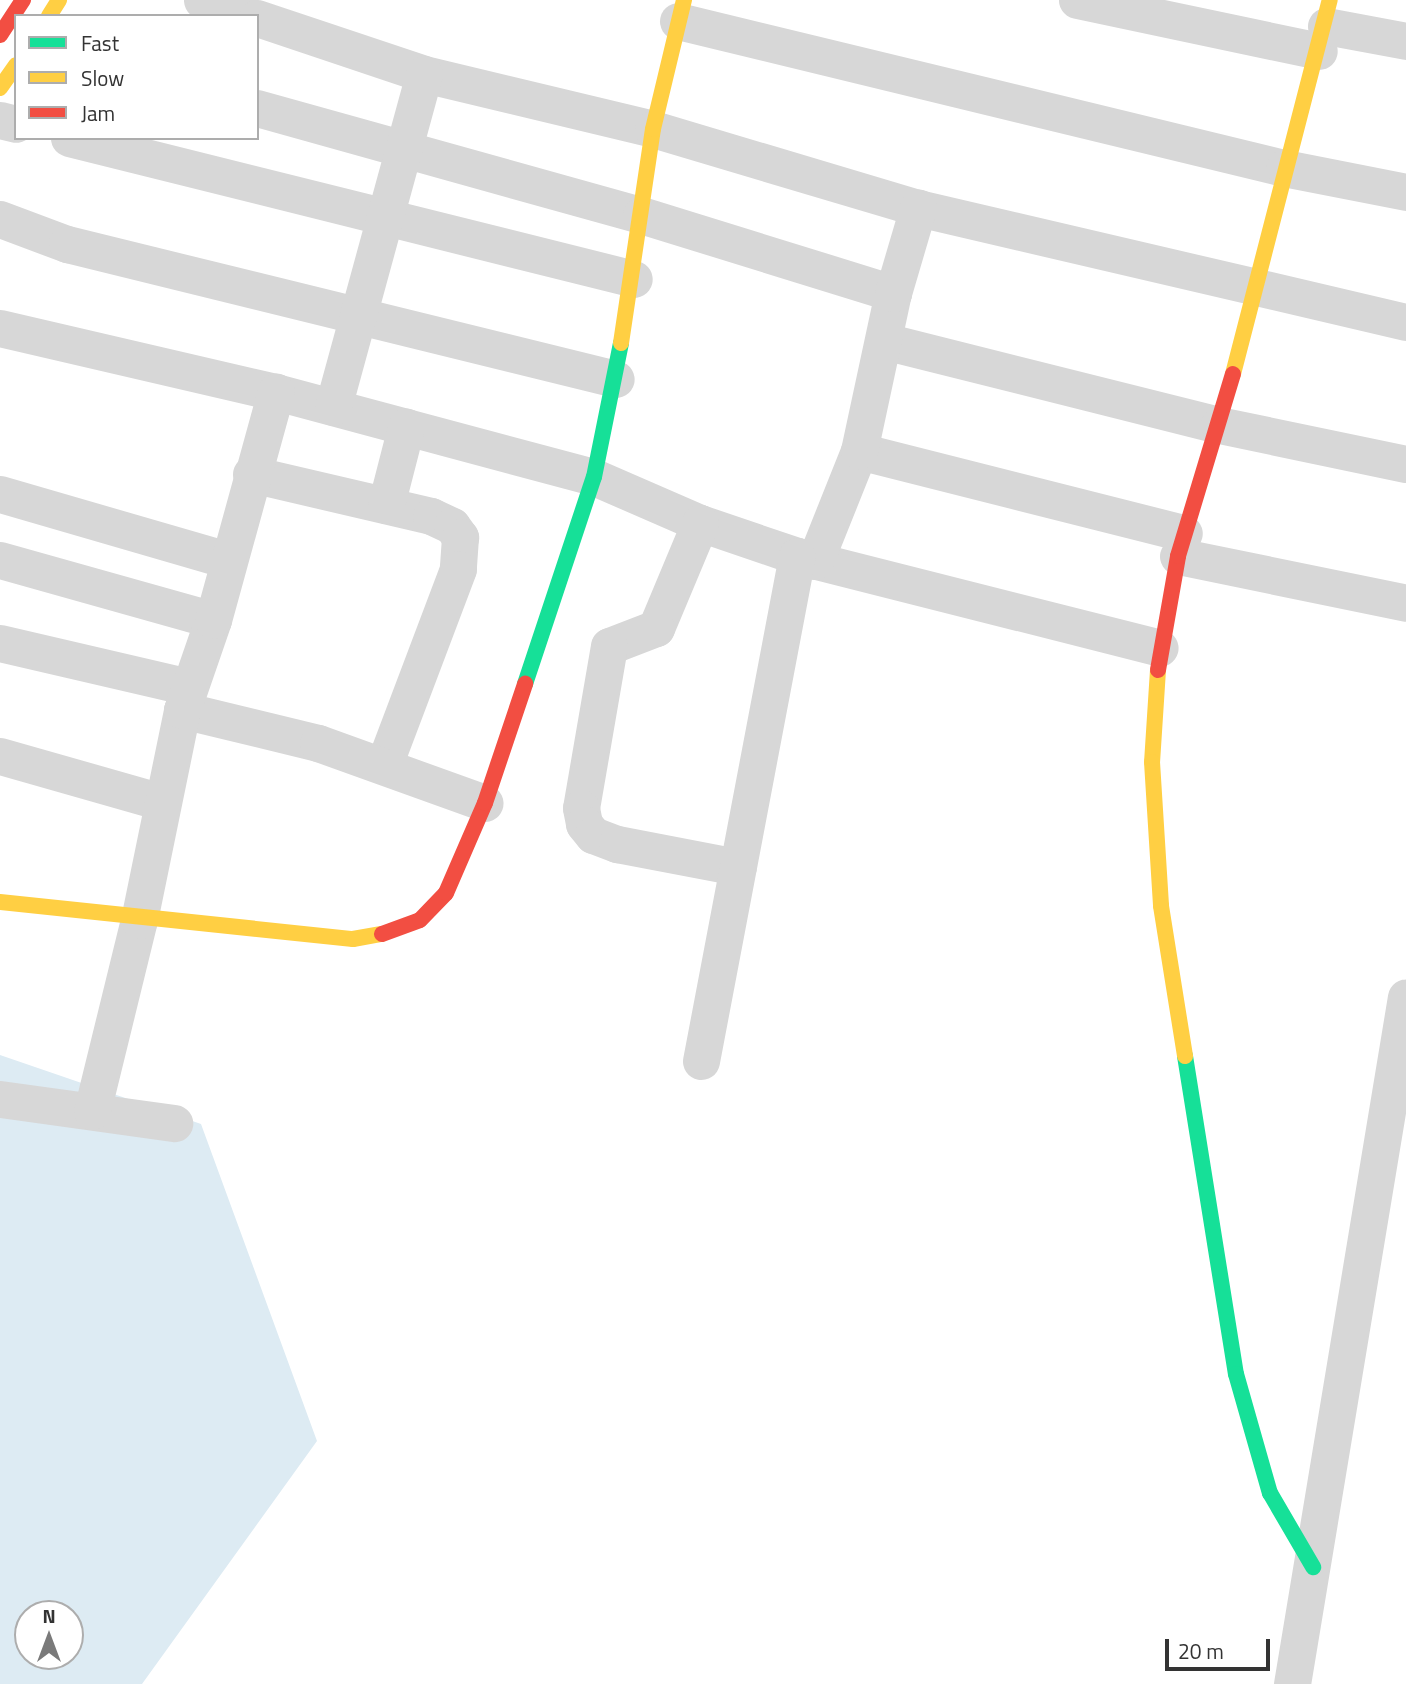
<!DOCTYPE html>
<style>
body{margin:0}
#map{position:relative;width:1406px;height:1684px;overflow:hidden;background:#fff;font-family:"Titillium Web",sans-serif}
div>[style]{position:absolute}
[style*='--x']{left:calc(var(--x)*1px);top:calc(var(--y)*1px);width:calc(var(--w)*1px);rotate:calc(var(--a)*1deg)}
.water>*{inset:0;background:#ddebf3}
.street>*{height:37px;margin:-18.5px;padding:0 18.5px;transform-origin:18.5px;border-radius:18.5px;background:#d7d7d7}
.fast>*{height:16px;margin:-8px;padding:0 8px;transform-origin:8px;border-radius:8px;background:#16e098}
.slow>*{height:16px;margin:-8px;padding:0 8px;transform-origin:8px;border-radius:8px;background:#ffcf43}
.jam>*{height:16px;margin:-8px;padding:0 8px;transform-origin:8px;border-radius:8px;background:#f24e42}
span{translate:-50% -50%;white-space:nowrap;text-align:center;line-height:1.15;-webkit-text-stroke:7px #fff;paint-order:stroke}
.legend{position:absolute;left:14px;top:14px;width:245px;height:126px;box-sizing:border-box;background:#fff;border:2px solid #adadad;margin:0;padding:9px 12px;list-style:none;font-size:21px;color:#333}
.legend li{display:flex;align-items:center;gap:14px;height:35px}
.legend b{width:35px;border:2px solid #adadad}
.north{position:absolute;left:14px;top:1600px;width:70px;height:70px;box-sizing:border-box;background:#fff;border:2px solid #adadad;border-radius:50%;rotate:0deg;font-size:19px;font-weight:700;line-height:28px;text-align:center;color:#333}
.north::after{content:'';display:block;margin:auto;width:24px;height:32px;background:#7a7a7a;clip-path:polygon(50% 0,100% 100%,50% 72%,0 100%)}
.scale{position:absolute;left:1165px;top:1639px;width:105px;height:32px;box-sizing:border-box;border:4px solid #333;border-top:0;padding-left:9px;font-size:21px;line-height:24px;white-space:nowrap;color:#333;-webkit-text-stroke:5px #fff;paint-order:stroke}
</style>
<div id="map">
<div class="water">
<i style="clip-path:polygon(evenodd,0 1055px,201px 1124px,317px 1441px,142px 1684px,0 1684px,0 1055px,28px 1614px,70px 1614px,70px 1656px,28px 1656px,28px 1614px)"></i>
</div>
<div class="street">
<i style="--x:202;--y:0;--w:50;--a:18.8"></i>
<i style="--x:1077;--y:0;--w:247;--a:11.9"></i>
<i style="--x:257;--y:18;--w:176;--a:18.5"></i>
<i style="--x:424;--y:74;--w:236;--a:13.5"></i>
<i style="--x:653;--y:129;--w:277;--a:16.6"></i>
<i style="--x:918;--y:208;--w:501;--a:13.15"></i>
<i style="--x:678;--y:21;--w:624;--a:13.64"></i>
<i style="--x:1284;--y:168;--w:124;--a:11.1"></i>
<i style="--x:1326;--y:26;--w:81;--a:10.6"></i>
<i style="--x:257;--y:108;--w:399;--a:15.6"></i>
<i style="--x:641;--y:215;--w:264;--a:17.2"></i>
<i style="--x:0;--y:120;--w:16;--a:14"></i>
<i style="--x:69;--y:138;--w:582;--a:14.01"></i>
<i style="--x:0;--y:219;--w:72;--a:20.5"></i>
<i style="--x:67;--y:244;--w:565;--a:13.82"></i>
<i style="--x:0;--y:328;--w:283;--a:13.1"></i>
<i style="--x:276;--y:392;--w:329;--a:15"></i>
<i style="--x:594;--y:477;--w:116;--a:23.5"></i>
<i style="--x:700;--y:523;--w:102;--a:18.8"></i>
<i style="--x:797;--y:556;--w:374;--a:14.2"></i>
<i style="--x:884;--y:341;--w:345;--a:14.1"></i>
<i style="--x:1219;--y:425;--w:191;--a:11.8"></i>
<i style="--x:333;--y:407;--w:345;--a:-74.7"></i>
<i style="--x:859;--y:451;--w:335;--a:14.2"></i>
<i style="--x:251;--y:474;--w:185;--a:13.1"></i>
<i style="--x:431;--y:516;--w:23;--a:25"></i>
<i style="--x:452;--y:526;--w:14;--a:54"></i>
<i style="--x:460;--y:537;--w:32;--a:94"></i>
<i style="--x:458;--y:569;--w:210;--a:110.7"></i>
<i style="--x:0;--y:494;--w:236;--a:16.2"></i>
<i style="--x:386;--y:505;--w:81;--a:-75.6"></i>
<i style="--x:700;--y:523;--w:114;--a:112.7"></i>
<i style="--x:656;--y:628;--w:50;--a:159"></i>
<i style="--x:609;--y:646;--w:164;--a:99.8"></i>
<i style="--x:581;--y:808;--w:16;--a:79"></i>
<i style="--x:584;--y:824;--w:14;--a:51"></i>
<i style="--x:593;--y:835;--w:26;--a:21"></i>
<i style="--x:617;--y:844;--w:123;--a:10.8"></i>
<i style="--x:1178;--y:556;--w:233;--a:11.6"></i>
<i style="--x:0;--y:560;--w:221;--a:15.7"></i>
<i style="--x:815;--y:561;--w:118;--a:-68.2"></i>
<i style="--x:859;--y:451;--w:162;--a:-77.9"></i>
<i style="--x:893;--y:293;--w:89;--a:-73.6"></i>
<i style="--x:0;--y:643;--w:194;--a:13.1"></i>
<i style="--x:182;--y:710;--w:140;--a:13.6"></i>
<i style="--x:318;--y:743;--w:177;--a:19.8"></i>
<i style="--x:0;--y:756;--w:168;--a:15.9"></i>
<i style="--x:701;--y:1061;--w:514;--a:-79.24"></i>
<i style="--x:0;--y:1099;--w:176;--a:7.9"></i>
<i style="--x:92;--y:1111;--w:197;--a:-76.2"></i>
<i style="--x:139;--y:920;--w:214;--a:-78.4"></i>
<i style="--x:182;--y:710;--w:95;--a:-71"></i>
<i style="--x:213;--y:620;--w:237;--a:-74.6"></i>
<i style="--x:1292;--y:1684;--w:696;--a:-80.58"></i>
</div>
<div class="fast">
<i style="--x:525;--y:684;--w:218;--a:-71.6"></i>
<i style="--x:594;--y:477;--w:137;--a:-78.6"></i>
<i style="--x:1185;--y:1056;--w:322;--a:80.9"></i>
<i style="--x:1236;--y:1374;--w:124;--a:74.1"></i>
<i style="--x:1270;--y:1493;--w:86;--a:59.8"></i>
</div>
<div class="slow">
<i style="--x:49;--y:16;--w:19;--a:-58"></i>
<i style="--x:0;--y:88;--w:28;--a:-55"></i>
<i style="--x:621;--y:343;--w:216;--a:-81.5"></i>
<i style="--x:653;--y:129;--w:133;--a:-76.5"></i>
<i style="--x:1233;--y:374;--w:386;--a:-75.5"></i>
<i style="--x:1158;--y:670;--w:92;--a:93.7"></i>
<i style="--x:1152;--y:762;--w:144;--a:86.4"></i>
<i style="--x:1161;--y:906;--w:152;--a:80.9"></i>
<i style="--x:0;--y:902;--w:355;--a:6"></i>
<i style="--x:353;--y:939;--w:29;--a:-10"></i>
</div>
<div class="jam">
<i style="--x:0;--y:35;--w:42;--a:-56.7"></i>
<i style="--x:1158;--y:670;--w:116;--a:-80"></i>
<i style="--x:1178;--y:556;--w:190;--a:-73.2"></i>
<i style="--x:382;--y:934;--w:40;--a:-20.2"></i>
<i style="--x:420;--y:920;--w:37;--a:-46"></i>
<i style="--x:446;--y:893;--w:98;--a:-66.6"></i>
<i style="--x:485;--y:803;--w:126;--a:-71.4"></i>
</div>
<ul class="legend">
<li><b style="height:9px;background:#16e098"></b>Fast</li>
<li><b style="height:9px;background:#ffcf43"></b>Slow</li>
<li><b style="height:9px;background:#f24e42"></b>Jam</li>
</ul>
<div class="north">N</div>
<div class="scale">20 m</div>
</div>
